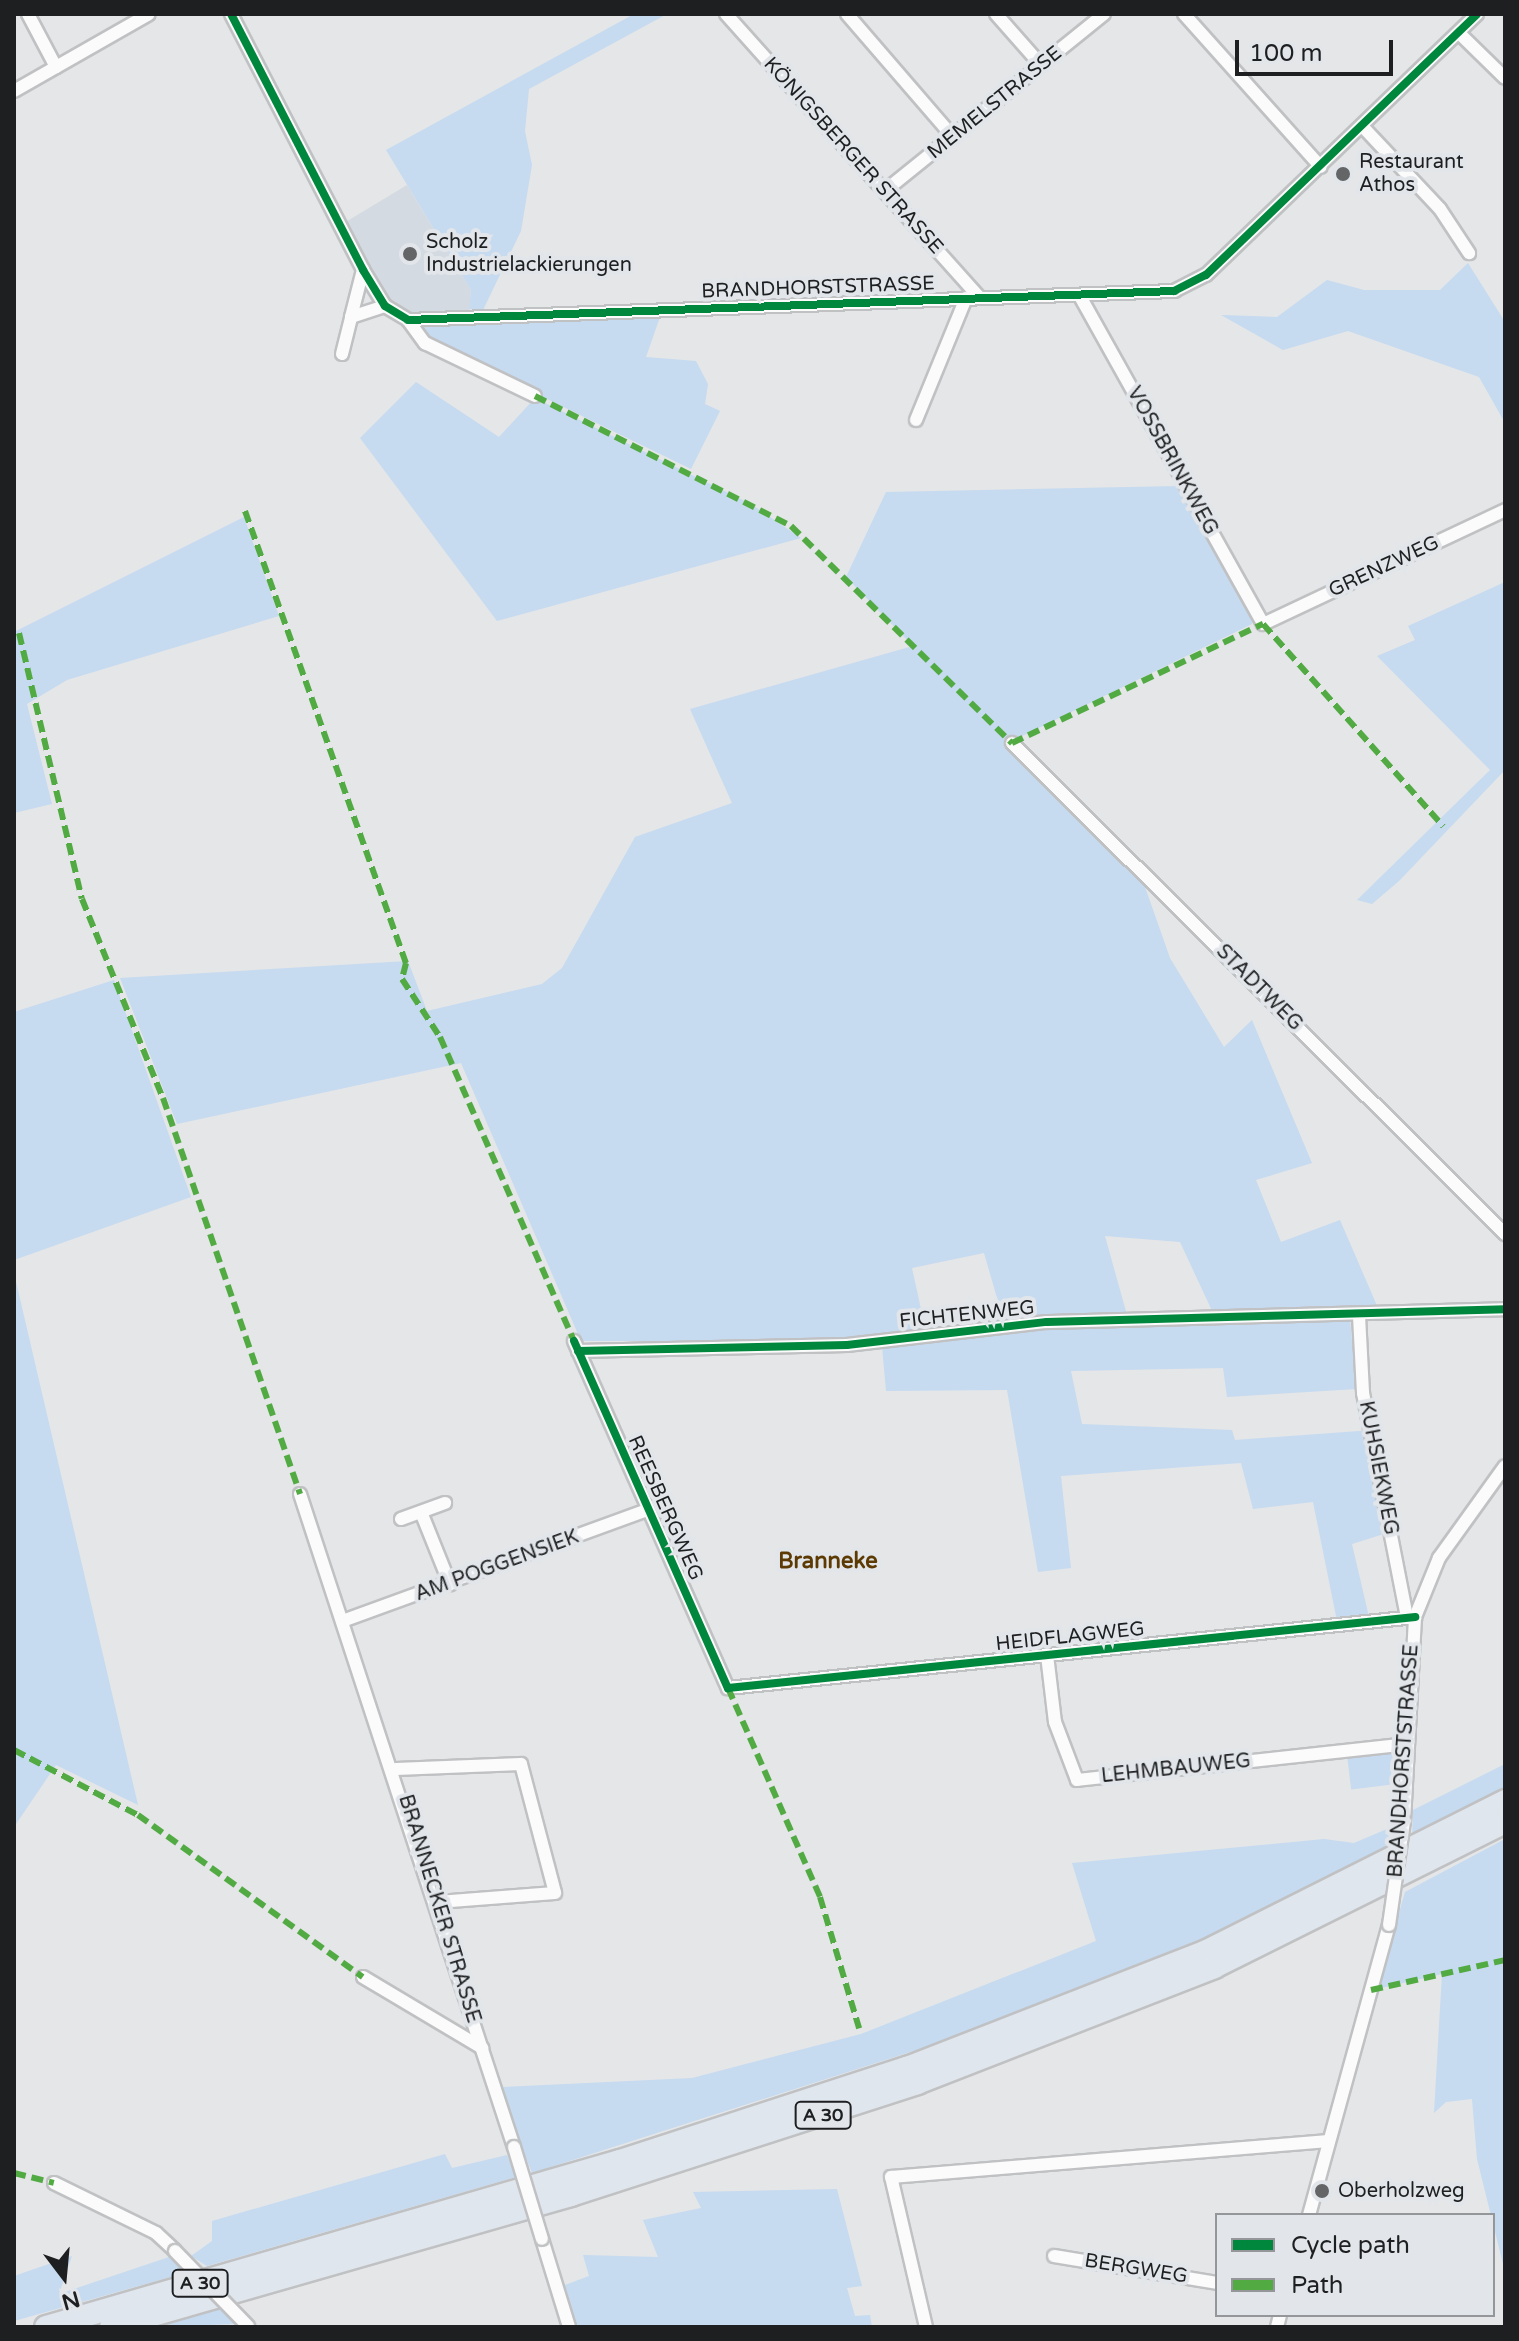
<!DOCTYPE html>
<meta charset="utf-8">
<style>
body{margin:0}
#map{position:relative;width:1519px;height:2341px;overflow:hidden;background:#e4e6e8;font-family:"Varela Round",sans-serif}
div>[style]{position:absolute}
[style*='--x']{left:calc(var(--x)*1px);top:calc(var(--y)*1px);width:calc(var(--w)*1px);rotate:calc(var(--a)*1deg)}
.built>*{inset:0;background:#d4dae1}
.green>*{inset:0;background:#c6daf0;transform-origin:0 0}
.roads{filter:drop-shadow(2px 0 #c0c1c3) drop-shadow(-2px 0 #c0c1c3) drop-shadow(0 2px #c0c1c3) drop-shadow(0 -2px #c0c1c3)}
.minor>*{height:12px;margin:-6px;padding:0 6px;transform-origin:6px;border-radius:6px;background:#fbfbfc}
.motorway>*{height:22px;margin:-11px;padding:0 11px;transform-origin:11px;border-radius:11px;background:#e0e6ed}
.bridges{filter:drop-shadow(2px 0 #c0c1c3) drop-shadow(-2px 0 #c0c1c3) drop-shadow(0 2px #c0c1c3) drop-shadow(0 -2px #c0c1c3)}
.minor-bridge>*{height:12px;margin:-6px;padding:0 6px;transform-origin:6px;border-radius:6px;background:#fbfbfc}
.quiet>*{height:6px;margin-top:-3px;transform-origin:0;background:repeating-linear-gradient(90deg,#52aa43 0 12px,transparent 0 18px)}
.cycleway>*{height:8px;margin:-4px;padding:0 4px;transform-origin:4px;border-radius:4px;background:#00873e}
.dots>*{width:22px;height:22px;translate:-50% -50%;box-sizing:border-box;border:4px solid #e2e6ea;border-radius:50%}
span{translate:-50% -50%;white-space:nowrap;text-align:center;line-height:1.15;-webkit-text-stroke:8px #e2e6ea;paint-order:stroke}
.shield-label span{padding:2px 6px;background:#e2e6ea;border:2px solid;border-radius:6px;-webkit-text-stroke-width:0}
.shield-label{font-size:18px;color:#1e1f21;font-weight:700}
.street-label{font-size:20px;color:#1e1f21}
.poi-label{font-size:20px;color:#1e1f21}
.left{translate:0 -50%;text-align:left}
.neighbourhood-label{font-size:22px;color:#5d3a03;font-weight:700}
.frame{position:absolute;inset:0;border:16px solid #1e1f21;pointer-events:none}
.legend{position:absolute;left:1215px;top:2213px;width:280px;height:104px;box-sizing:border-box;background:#e2e6ea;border:2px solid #94969a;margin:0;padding:10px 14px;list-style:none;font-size:24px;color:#1e1f21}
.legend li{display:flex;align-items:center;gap:16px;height:40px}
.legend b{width:40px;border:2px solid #94969a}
.north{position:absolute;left:24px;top:2237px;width:80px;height:80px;-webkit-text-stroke:6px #e2e6ea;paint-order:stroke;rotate:164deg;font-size:22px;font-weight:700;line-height:32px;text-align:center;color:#1e1f21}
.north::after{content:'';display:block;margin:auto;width:28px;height:36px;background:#1e1f21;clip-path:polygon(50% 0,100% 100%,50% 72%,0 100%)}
.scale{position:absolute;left:1235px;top:40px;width:158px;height:36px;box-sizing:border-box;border:4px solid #1e1f21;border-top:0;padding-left:10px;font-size:24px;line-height:28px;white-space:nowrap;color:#1e1f21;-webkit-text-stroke:6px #e2e6ea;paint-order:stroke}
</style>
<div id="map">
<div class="built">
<i style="clip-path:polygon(407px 185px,471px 290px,469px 314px,411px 317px,385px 299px,344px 223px)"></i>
</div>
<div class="green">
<i style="clip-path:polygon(634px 14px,667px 14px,529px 89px,525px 131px,532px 165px,521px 231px,483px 310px,469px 309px,471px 290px,386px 150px)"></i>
<i style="clip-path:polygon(1468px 263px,1505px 322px,1505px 423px,1479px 377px,1348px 331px,1283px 350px,1221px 315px,1277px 317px,1327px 280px,1364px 290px,1440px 290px)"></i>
<i style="clip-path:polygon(661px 314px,646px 357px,696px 361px,708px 384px,705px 404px,720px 411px,691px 469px,432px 343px,418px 326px)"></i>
<i style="clip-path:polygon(416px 382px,499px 437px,535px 398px,751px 504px,801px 538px,497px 621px,360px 438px)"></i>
<i style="clip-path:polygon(1180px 486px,1253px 613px,1252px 624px,1012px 741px,1144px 884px,1170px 958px,1224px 1047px,1252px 1020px,1312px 1163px,1256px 1180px,1281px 1242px,1340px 1220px,1378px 1308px,1214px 1315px,1180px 1242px,1105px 1236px,1127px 1315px,1004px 1322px,984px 1253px,912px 1268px,926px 1332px,845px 1341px,581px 1341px,461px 1063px,177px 1124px,120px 978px,408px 961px,427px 1011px,542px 984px,562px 968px,635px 837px,732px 803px,690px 709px,913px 646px,846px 577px,886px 492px)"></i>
<i style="clip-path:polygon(244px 517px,279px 616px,67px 680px,27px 704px,52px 804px,14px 813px,14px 632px)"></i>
<i style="clip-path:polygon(1505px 582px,1505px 770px,1399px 881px,1372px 904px,1357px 900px,1490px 770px,1377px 656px,1415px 640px,1408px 626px)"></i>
<i style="clip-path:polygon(114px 980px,191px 1197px,14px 1260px,14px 1012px)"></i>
<i style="clip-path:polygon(14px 1273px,138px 1805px,56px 1765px,14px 1827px)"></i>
<i style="clip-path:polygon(1350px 1320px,1357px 1389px,1227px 1397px,1223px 1368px,1071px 1371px,1082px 1424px,1232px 1430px,1235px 1440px,1373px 1430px,1387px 1533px,1352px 1544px,1369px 1617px,1337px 1621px,1313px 1502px,1253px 1509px,1241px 1463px,1061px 1476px,1071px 1568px,1038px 1572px,1007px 1390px,886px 1391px,882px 1346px,1048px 1328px)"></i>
<i style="left:1394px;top:1752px;width:32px;height:47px;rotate:83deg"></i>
<i style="clip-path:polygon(1505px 1764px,1505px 1787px,1412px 1838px,1413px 1810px)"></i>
<i style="clip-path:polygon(1394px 1826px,1391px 1848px,1211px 1935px,954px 2038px,532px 2173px,519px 2140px,503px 2087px,692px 2078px,861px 2034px,1096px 1941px,1072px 1863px,1324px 1839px,1354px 1843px)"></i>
<i style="clip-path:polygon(1505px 1839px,1505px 2272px,1477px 2159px,1472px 2099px,1446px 2102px,1434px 2113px,1442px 1974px,1377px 1989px,1405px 1892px)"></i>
<i style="clip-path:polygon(445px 2154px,452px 2168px,507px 2155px,516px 2177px,207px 2266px,191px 2256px,212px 2241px,212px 2221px)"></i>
<i style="clip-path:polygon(837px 2189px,862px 2286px,847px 2288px,855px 2316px,870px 2315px,872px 2327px,577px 2327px,565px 2285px,589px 2276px,583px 2255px,658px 2257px,643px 2220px,701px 2208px,693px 2192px)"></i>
<i style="clip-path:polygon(72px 2256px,59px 2294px,169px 2257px,185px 2273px,14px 2321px,14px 2276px)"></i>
<i style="clip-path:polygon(221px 2309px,235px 2324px,158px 2327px)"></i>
</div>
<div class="roads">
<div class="minor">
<i style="--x:28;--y:14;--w:60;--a:62.2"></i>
<i style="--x:231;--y:14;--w:288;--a:62.7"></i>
<i style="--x:363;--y:270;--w:42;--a:58.6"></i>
<i style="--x:385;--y:306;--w:27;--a:31"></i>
<i style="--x:408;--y:320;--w:767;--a:-2.17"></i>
<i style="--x:1174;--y:291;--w:36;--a:-27"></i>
<i style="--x:1206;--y:275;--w:376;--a:-43.9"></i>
<i style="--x:726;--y:14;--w:381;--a:48.2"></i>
<i style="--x:847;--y:14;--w:162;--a:49.2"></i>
<i style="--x:996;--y:14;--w:68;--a:48.6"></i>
<i style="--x:1184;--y:14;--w:205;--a:48.2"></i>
<i style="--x:1459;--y:33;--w:64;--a:44.4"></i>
<i style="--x:14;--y:91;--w:155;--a:-29.7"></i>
<i style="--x:1363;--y:127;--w:112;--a:46.8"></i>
<i style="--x:1440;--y:209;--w:53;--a:56.6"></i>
<i style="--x:886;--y:190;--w:280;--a:-38.9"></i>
<i style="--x:1081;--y:298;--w:373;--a:60.8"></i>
<i style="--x:1263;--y:624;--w:268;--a:-25.2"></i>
<i style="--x:351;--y:317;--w:49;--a:-75.7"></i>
<i style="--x:408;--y:320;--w:29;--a:54"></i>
<i style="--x:425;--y:343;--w:122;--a:25.7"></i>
<i style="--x:342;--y:354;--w:38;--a:-76"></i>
<i style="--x:351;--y:317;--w:36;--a:-18"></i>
<i style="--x:916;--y:420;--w:132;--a:-67.7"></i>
<i style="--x:1012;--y:743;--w:696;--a:44.88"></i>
<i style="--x:1359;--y:1316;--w:77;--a:87"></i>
<i style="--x:1363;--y:1393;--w:229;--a:78.9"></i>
<i style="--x:574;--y:1341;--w:380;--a:66.1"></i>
<i style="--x:728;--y:1688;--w:691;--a:-5.9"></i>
<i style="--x:578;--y:1351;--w:269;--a:-1.3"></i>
<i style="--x:847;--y:1345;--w:201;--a:-6.6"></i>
<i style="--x:1047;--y:1322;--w:458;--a:-1.6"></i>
<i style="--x:300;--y:1494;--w:687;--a:71.86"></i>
<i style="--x:421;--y:1512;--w:78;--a:68.1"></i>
<i style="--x:401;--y:1519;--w:47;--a:-20"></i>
<i style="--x:345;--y:1620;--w:321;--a:-20"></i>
<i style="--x:1047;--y:1655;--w:67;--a:83.2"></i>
<i style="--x:1055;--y:1722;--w:62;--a:69.2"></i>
<i style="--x:1077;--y:1780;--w:332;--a:-6.2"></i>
<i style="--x:396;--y:1769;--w:125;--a:-2.3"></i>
<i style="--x:521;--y:1764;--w:133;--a:75.2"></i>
<i style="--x:555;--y:1893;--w:118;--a:175.6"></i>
<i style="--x:1404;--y:1821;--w:204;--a:-86.9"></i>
<i style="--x:1415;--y:1617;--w:64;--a:-67.9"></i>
<i style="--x:1439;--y:1558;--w:113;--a:-54.3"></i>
<i style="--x:363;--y:1977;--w:139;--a:30.8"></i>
<i style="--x:54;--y:2183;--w:114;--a:26.1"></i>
<i style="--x:156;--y:2233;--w:26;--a:43"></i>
<i style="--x:1309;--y:2215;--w:301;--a:-74.6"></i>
<i style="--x:542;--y:2239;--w:92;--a:72.9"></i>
<i style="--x:1054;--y:2256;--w:165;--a:9.4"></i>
<i style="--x:926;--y:2327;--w:154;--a:-103.1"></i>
<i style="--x:891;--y:2177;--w:439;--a:-4.7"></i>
<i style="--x:1277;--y:2327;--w:12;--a:-76"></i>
</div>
<div class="motorway">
<i style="--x:46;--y:2327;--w:598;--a:-16.13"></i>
<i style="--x:620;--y:2161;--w:302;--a:-18"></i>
<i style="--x:907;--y:2068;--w:322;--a:-21.3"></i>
<i style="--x:1207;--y:1951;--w:334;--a:-26.7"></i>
<i style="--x:111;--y:2327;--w:479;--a:-16"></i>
<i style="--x:571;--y:2195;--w:364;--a:-17.9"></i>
<i style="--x:917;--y:2083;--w:319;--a:-21.3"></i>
<i style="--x:1214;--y:1967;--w:325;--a:-26.5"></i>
</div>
</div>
<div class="bridges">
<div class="minor-bridge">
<i style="--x:1389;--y:1925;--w:105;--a:-81.8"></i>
<i style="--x:514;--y:2147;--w:96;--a:73.1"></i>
<i style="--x:175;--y:2251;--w:105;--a:45.8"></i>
</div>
</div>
<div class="quiet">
<i style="--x:535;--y:396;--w:287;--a:26.9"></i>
<i style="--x:791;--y:526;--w:310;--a:44.5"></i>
<i style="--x:1012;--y:743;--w:278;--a:-25.4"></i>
<i style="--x:1263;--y:624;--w:271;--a:48.3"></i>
<i style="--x:245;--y:511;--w:480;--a:70.4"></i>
<i style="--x:406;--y:963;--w:16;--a:104"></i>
<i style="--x:402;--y:979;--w:69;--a:56.8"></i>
<i style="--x:440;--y:1037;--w:332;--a:66.2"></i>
<i style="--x:19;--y:633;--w:273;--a:76.7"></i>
<i style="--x:82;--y:899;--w:215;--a:67.9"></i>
<i style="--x:163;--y:1098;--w:419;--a:70.9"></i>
<i style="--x:728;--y:1688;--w:228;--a:66.2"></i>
<i style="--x:820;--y:1897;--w:137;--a:73.4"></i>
<i style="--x:14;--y:1750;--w:140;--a:27.7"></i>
<i style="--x:138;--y:1815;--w:277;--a:35.8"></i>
<i style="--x:1371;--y:1990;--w:137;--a:-12.6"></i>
<i style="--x:14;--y:2173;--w:41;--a:14"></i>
</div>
<div class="cycleway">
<i style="--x:231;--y:14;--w:288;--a:62.7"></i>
<i style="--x:363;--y:270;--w:42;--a:58.6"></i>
<i style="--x:385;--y:306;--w:27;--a:31"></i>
<i style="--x:408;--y:320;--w:767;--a:-2.17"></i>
<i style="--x:1174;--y:291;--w:36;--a:-27"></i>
<i style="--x:1206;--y:275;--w:376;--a:-43.9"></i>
<i style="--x:574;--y:1341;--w:380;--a:66.1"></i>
<i style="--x:728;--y:1688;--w:691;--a:-5.9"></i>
<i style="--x:578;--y:1351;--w:269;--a:-1.3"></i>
<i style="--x:847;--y:1345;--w:201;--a:-6.6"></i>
<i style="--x:1047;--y:1322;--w:458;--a:-1.6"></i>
</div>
<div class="dots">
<i style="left:1343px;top:174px;background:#636567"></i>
<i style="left:410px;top:254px;background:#636567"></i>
<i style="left:1322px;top:2191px;background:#636567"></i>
</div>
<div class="shield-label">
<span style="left:823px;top:2115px">A 30</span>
<span style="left:200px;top:2283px">A 30</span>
</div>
<div class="street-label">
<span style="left:995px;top:103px;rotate:-39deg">MEMELSTRASSE</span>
<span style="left:853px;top:156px;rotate:48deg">KÖNIGSBERGER STRASSE</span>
<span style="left:818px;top:288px;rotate:-2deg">BRANDHORSTSTRASSE</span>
<span style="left:1172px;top:461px;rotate:61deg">VOSSBRINKWEG</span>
<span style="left:1384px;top:567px;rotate:-25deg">GRENZWEG</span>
<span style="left:1259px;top:988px;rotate:45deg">STADTWEG</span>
<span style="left:967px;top:1315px;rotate:-6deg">FICHTENWEG</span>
<span style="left:1378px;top:1468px;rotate:79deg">KUHSIEKWEG</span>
<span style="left:665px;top:1508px;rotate:66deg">REESBERGWEG</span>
<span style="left:497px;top:1566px;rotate:-20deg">AM POGGENSIEK</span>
<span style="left:1070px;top:1637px;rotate:-6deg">HEIDFLAGWEG</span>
<span style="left:1404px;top:1761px;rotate:-86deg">BRANDHORSTSTRASSE</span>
<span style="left:1176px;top:1769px;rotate:-6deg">LEHMBAUWEG</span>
<span style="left:439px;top:1909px;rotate:73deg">BRANNECKER STRASSE</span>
<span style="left:1136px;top:2269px;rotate:9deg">BERGWEG</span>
</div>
<div class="poi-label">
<span class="left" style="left:1359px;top:174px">Restaurant<br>Athos</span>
<span class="left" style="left:426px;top:254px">Scholz<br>Industrielackierungen</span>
<span class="left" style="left:1338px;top:2191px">Oberholzweg</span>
</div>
<div class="neighbourhood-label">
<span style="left:828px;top:1562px">Branneke</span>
</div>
<div class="frame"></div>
<ul class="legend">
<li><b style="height:10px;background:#00873e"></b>Cycle path</li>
<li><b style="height:10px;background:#52aa43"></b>Path</li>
</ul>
<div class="north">N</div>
<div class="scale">100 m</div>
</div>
